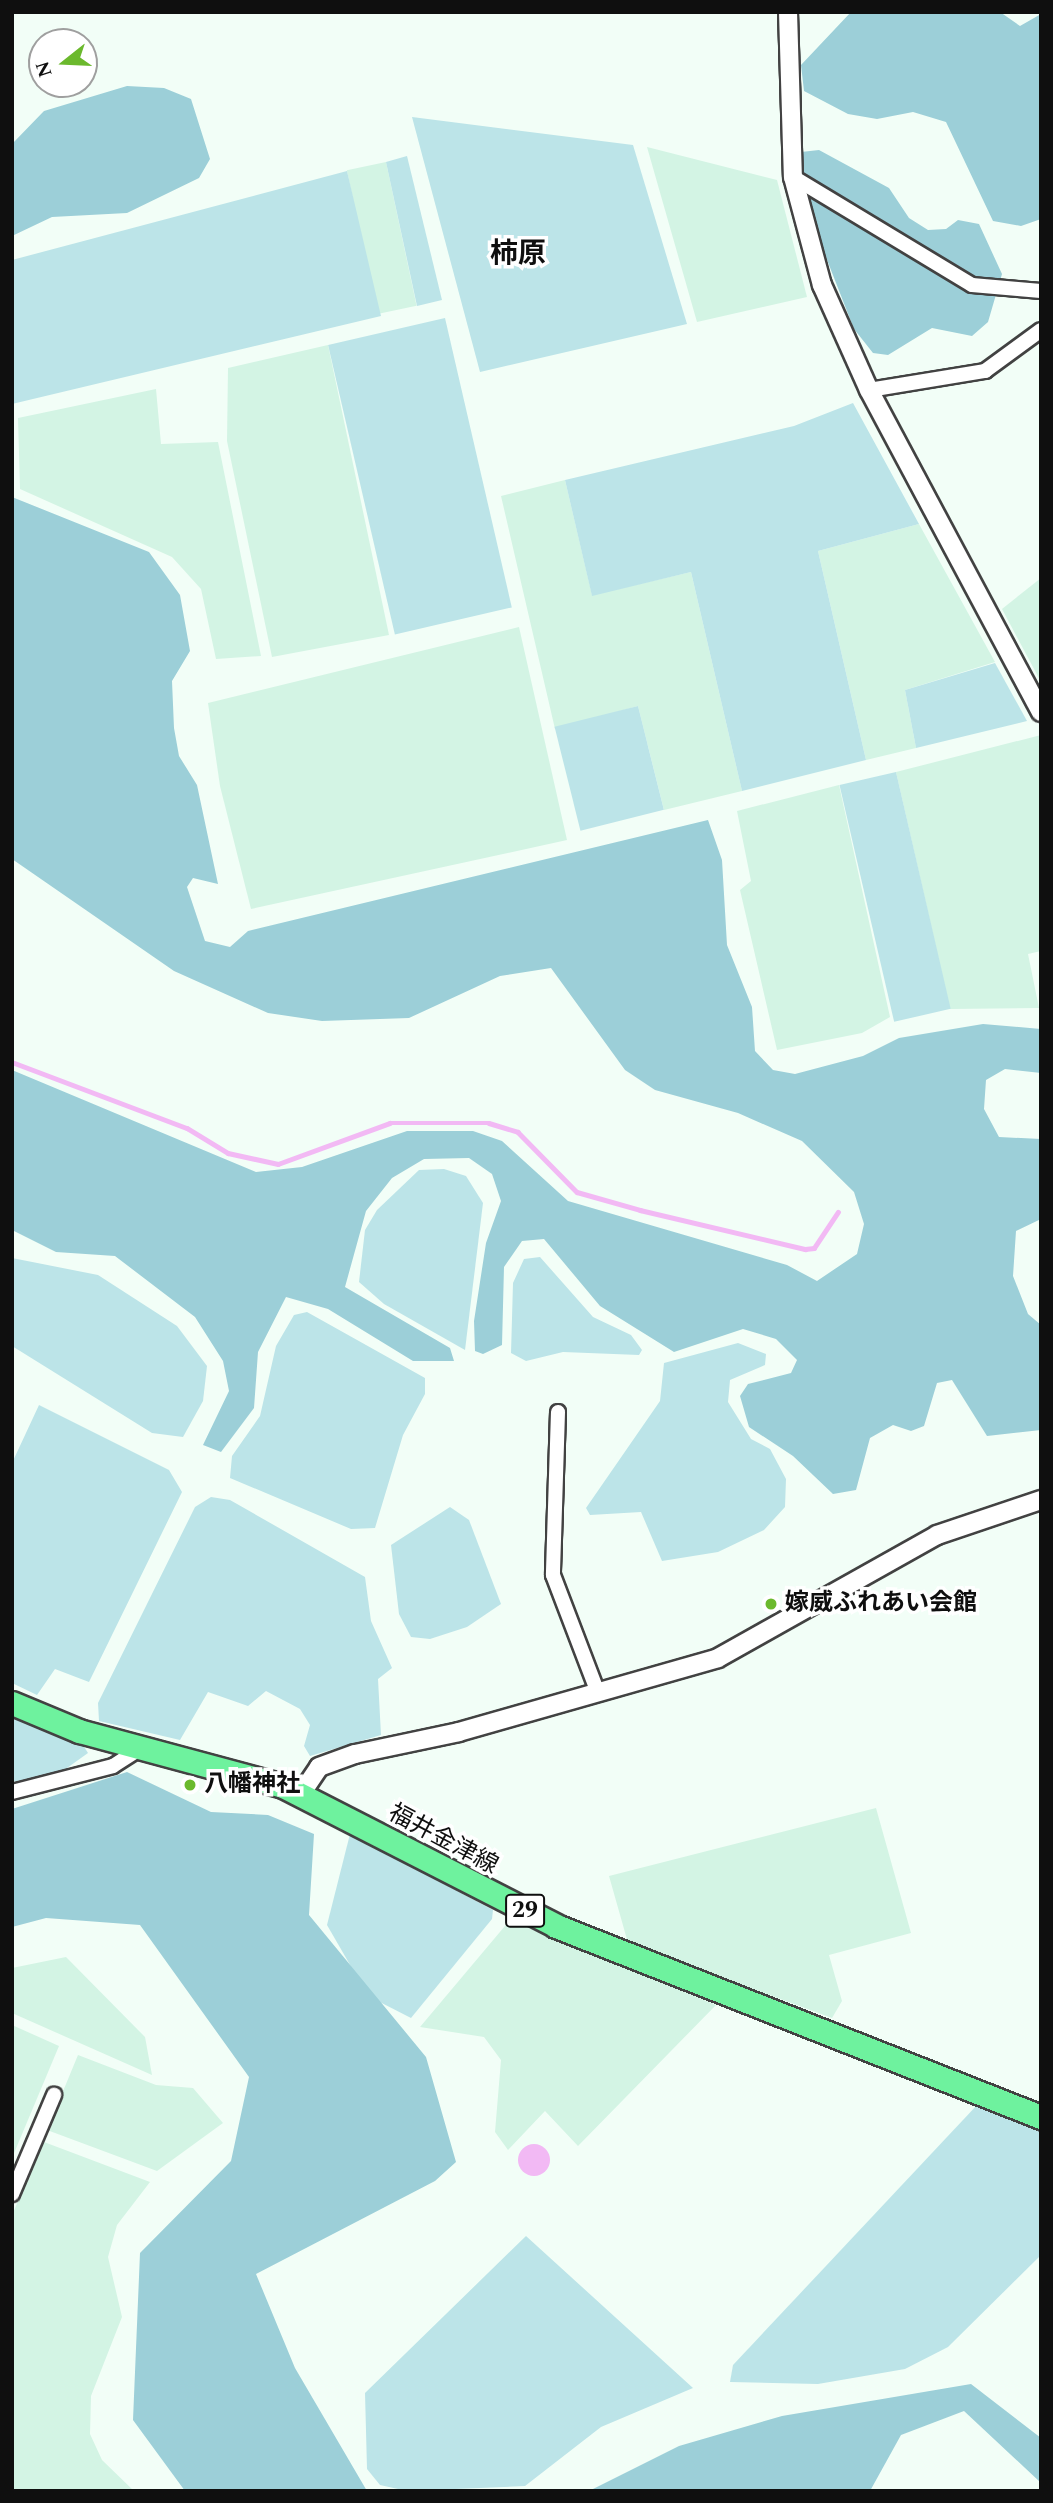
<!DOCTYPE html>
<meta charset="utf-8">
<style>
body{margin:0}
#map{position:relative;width:1053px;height:2503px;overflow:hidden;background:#f2fef7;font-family:Spectral,"Noto Sans JP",serif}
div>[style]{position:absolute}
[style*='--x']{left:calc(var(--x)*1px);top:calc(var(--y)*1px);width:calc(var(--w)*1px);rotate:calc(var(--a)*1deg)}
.farmland>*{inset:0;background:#d3f4e4;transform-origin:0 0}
.green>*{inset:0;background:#bce4e8;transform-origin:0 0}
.forest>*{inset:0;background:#9ccfd8}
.water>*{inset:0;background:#f2b9f4}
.round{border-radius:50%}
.stream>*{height:4.5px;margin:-2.25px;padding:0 2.25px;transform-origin:2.25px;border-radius:2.25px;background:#f2b9f4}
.roads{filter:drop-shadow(2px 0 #424242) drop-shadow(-2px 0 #424242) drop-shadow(0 2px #424242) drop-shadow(0 -2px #424242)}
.minor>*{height:14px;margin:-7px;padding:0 7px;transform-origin:7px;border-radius:7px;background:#fff}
.tertiary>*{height:18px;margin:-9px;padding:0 9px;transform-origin:9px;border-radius:9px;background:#fff}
.primary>*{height:23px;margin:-11.5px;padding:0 11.5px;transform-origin:11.5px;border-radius:11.5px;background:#6ef29e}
.dots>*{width:19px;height:19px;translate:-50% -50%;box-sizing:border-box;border:4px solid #fff;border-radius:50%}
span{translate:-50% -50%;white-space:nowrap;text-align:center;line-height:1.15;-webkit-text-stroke:7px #fff;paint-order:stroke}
.shield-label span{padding:2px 5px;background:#fff;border:2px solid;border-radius:5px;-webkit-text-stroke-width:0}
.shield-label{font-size:23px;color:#0f0f0f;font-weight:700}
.poi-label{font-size:24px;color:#0f0f0f;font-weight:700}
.left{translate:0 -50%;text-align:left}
.street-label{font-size:24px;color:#0f0f0f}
.quarter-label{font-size:28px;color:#0f0f0f;font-weight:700}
.frame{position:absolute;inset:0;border:14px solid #0f0f0f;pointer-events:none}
.north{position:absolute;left:28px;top:28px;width:70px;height:70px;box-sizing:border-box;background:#fff;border:2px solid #9f9f9f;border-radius:50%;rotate:252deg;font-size:19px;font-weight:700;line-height:28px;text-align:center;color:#0f0f0f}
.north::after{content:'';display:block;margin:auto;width:24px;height:32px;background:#6bb92d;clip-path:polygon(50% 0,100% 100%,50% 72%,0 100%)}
</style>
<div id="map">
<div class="farmland">
<i style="clip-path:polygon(647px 147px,777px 180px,807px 297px,697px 322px)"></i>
<i style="left:386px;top:162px;width:147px;height:40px;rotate:78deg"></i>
<i style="clip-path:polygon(328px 345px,389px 635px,272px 657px,227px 441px,228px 368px)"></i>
<i style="clip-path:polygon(156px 389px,161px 444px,218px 442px,261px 656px,216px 659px,201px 589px,172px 557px,20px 489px,18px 418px)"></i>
<i style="clip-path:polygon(565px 480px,592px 595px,691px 572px,742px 791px,664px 810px,638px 706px,555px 729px,501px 496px)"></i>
<i style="clip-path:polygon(919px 524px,995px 662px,905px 690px,916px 748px,866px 760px,818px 551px)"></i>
<i style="clip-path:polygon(1041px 578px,1041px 682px,1002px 609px)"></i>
<i style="clip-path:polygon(519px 627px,567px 840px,251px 909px,220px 786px,208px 703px)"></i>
<i style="clip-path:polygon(1041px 735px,1041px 951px,1028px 954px,1039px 1008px,950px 1009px,896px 772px)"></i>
<i style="clip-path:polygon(839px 785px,890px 1017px,862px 1033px,777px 1050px,740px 890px,751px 881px,737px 811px)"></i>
<i style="clip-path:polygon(876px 1808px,911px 1933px,829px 1955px,842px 2001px,832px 2018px,628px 1943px,609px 1876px)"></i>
<i style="clip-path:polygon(510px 1920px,716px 2005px,578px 2146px,545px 2111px,508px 2150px,495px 2132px,501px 2060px,484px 2037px,420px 2027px)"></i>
<i style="clip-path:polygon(66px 1957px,145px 2037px,152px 2075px,12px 2013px,12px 1968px)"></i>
<i style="clip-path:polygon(12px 2025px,59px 2046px,12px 2158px)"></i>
<i style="clip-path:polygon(78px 2055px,156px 2085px,193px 2088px,223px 2123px,157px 2171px,47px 2130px)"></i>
<i style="clip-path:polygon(44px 2142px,150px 2182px,117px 2225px,108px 2257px,122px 2317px,91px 2396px,90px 2434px,102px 2460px,134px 2491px,12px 2491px,12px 2215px)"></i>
</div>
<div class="green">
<i style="clip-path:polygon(412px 117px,633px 145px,687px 324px,480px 372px)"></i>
<i style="clip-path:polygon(407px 156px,442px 300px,417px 306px,386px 162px)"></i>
<i style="clip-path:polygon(347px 171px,381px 316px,12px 404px,12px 260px)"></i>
<i style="left:445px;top:318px;width:297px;height:120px;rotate:77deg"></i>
<i style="clip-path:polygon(853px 403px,919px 524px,818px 551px,866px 760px,742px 791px,691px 572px,592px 596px,565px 480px,794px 426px)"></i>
<i style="clip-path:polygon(995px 663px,1027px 721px,916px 748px,905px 690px)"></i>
<i style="left:638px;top:706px;width:107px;height:86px;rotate:76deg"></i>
<i style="left:896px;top:772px;width:243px;height:58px;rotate:77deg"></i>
<i style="clip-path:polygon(444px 1169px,466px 1176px,483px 1203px,465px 1350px,384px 1304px,359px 1282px,365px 1230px,377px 1210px,419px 1170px)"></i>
<i style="clip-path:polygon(540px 1257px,593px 1317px,631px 1335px,642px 1350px,639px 1355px,563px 1352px,526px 1361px,511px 1353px,513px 1283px,524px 1259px)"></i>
<i style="clip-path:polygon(12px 1258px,98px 1275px,177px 1326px,207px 1366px,203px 1401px,183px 1437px,152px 1433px,12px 1346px)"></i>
<i style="clip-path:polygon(307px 1312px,425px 1378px,425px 1394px,403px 1435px,375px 1528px,351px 1529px,230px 1478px,232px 1456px,260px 1416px,276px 1346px,294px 1315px)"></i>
<i style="clip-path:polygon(738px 1343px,766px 1354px,765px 1365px,730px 1380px,728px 1402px,751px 1439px,770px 1449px,786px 1479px,785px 1507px,764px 1530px,718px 1552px,662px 1561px,641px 1512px,590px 1515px,586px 1508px,660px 1401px,664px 1363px)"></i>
<i style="clip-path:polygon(39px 1405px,169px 1470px,182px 1492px,89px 1682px,55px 1669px,37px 1695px,12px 1683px,12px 1463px)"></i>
<i style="clip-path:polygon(211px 1497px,230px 1500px,365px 1577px,371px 1621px,392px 1668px,378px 1679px,381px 1735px,310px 1756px,304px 1746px,310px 1725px,300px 1709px,266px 1691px,248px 1706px,208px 1692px,180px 1740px,99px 1721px,98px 1703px,195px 1507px)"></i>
<i style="clip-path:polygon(450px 1507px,469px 1520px,501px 1604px,467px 1627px,430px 1639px,411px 1637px,399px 1614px,391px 1545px)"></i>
<i style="clip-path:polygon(12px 1711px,81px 1742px,88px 1753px,60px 1773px,12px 1782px)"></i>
<i style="clip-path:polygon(350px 1834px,493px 1910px,492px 1919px,411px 2018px,368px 1996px,327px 1925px)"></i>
<i style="clip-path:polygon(978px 2104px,1041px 2130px,1041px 2255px,948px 2347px,905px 2369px,818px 2384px,730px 2382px,733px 2365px)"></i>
<i style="clip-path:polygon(526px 2236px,693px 2388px,601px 2427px,525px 2486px,407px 2491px,380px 2485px,367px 2469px,365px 2393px)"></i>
</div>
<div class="forest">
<i style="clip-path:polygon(851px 12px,1000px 12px,1020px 26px,1041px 14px,1041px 219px,1021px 226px,993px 221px,946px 122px,913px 112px,877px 119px,848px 114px,804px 91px,801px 65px)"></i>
<i style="clip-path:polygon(127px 86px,164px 88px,191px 99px,210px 159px,199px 178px,127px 213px,52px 217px,12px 236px,12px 144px,44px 111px)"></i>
<i style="clip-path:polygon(819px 150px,889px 188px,909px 218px,928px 230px,946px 229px,958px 220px,979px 224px,1002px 274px,988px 322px,972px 336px,932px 328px,888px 355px,873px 353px,854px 329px,806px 206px,801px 152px)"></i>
<i style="clip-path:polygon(12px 497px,149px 552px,180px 595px,190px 651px,172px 681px,174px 728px,179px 756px,197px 785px,218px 884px,193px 878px,187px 887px,205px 941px,230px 947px,248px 931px,708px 820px,722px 860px,727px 945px,752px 1007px,755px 1051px,773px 1070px,795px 1074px,863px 1056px,899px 1038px,983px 1024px,1041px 1029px,1041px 1073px,1005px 1069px,986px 1080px,984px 1109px,999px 1137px,1041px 1139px,1041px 1219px,1016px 1231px,1013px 1276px,1028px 1314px,1041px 1325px,1041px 1430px,987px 1436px,952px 1380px,937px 1383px,924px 1426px,911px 1431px,893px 1425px,870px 1438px,856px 1490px,833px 1494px,793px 1456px,749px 1427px,740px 1396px,748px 1384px,791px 1373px,797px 1360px,776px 1339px,743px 1329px,674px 1352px,600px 1306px,544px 1239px,522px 1241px,504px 1267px,502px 1345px,483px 1354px,475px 1351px,474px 1321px,486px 1243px,501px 1201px,492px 1174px,469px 1158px,424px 1159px,392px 1178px,366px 1211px,345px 1287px,450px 1348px,454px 1361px,413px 1361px,328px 1309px,286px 1297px,258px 1352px,254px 1408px,221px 1452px,203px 1445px,229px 1391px,223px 1361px,195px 1317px,115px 1256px,56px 1252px,12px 1230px,12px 1070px,256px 1172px,302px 1167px,407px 1131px,473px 1131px,502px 1141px,568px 1201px,787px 1265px,817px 1281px,857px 1254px,864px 1224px,854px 1192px,802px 1141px,738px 1113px,655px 1090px,625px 1070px,551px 968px,500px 976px,409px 1018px,322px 1021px,268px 1013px,174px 971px,12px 859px)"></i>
<i style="clip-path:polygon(127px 1772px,211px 1812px,268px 1815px,314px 1834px,309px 1915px,426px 2057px,456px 2162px,435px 2181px,256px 2274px,295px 2368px,367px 2491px,185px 2491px,133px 2420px,140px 2253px,231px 2161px,249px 2077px,140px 1925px,46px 1918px,12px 1927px,12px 1809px)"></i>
<i style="clip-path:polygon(971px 2384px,1041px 2438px,1041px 2491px,1040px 2482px,964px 2411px,901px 2435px,870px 2491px,589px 2491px,679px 2446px,782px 2416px)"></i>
</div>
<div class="water">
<i class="round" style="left:518px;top:2144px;width:32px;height:32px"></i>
</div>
<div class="stream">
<i style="--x:12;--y:1062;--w:187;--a:20.7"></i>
<i style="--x:187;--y:1128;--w:48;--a:31.4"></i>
<i style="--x:228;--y:1153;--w:51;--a:12.4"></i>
<i style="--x:278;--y:1164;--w:119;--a:-20.1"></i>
<i style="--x:390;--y:1123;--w:99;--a:0"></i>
<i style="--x:489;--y:1123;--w:30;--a:17"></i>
<i style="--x:518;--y:1132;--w:84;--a:45.5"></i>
<i style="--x:577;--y:1192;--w:66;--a:15.9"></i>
<i style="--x:640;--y:1210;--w:170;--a:13.3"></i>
<i style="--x:805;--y:1249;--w:9;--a:-6"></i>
<i style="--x:814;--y:1248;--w:43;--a:-56.3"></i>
</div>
<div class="roads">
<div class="minor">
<i style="--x:793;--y:177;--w:209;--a:31.1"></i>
<i style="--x:972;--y:285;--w:69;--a:5"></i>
<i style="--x:869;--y:390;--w:118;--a:-9.3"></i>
<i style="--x:985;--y:371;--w:69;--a:-36.2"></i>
<i style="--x:558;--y:1412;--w:163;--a:91.8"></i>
<i style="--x:553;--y:1575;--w:126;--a:69.1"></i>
<i style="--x:12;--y:1792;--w:104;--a:-14.4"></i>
<i style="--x:113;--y:1766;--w:33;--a:-33"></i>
<i style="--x:12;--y:2194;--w:108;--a:-67"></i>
</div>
<div class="tertiary">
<i style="--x:788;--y:12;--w:165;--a:88.3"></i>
<i style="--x:793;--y:177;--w:112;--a:75"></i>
<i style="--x:822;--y:285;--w:115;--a:65.9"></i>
<i style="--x:869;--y:390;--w:365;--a:61.9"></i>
<i style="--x:301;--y:1794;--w:32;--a:-56"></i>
<i style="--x:319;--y:1767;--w:38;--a:-20"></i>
<i style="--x:355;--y:1754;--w:106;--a:-11.9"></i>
<i style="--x:459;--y:1732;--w:269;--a:-15.9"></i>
<i style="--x:718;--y:1658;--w:251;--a:-29.3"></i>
<i style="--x:937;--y:1535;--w:110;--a:-18.6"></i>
</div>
<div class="primary">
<i style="--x:12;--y:1703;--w:73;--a:22.7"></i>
<i style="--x:79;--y:1731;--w:211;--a:15.1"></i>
<i style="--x:283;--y:1786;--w:307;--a:27.1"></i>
<i style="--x:556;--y:1926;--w:521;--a:21.5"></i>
</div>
</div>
<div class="dots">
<i style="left:771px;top:1604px;background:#6bb92d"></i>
<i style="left:190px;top:1785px;background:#6bb92d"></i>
</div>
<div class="shield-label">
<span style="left:525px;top:1911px">29</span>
</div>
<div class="poi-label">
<span class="left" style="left:785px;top:1604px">嫁威ふれあい会館</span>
<span class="left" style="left:204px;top:1785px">八幡神社</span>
</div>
<div class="street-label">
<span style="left:443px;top:1840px;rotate:28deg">福井金津線</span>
</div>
<div class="quarter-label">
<span style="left:518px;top:254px">柿原</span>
</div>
<div class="frame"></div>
<div class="north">N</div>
</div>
